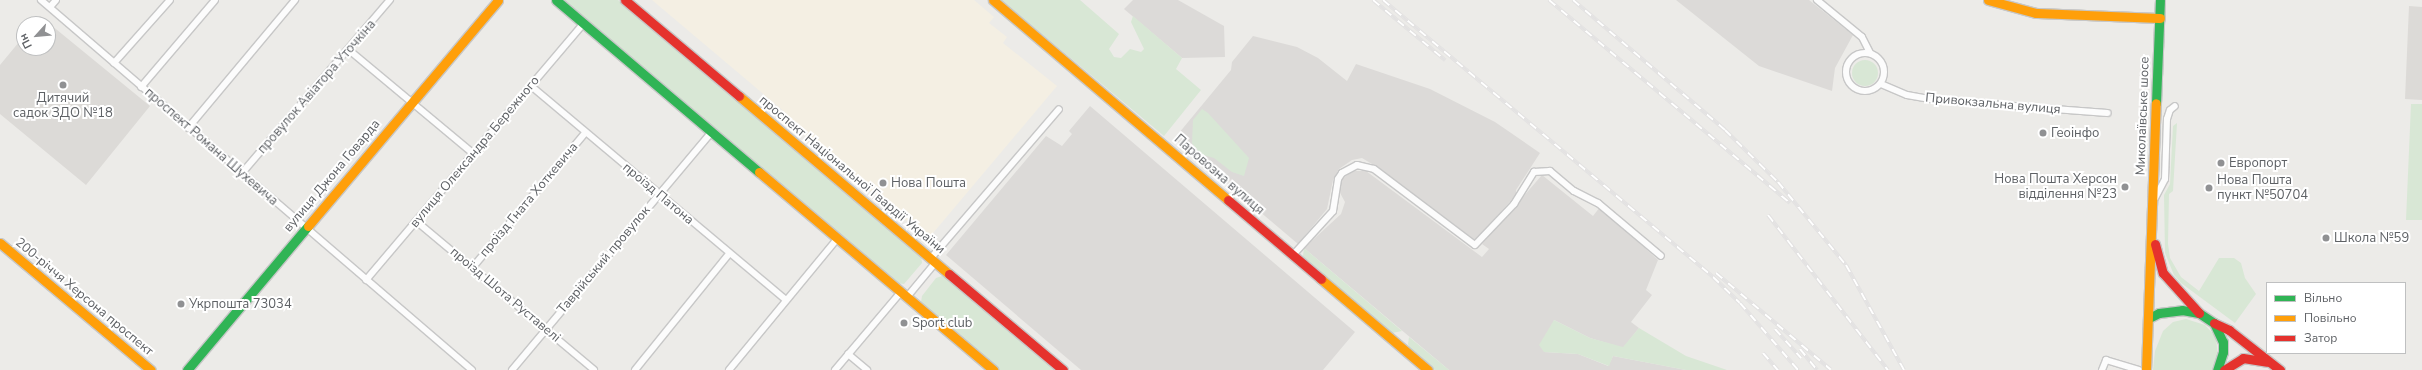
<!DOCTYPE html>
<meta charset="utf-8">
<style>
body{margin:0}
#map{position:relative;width:2422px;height:370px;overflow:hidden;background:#ecebe8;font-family:"Nunito Sans",sans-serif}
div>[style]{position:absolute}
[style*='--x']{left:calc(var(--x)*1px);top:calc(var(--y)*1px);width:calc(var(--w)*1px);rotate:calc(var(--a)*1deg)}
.commercial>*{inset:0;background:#f4efe3}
.industrial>*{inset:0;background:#dcdad8}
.education>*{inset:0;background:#dcdad7}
.green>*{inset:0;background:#d8e7d5}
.round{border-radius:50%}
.roads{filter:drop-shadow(1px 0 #c7c7c7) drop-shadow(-1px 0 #c7c7c7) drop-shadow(0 1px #c7c7c7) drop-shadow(0 -1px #c7c7c7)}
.street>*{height:6px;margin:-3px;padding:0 3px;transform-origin:3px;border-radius:3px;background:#fcfcfc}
.street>.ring{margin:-3px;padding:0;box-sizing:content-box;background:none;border:6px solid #fcfcfc;border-radius:50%}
.fast>*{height:9px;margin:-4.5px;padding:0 4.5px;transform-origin:4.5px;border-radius:4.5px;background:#30b455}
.slow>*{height:9px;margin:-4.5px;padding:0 4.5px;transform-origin:4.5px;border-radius:4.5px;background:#ff9f0a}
.jam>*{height:9px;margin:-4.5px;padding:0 4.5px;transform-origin:4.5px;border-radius:4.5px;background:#e5322d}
.rail>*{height:4px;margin-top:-2px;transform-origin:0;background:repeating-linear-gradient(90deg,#fff 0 8px,#e3e2e2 0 16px);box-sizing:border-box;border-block:1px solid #e3e2e2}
.dots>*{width:11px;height:11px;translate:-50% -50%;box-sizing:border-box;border:2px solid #fff;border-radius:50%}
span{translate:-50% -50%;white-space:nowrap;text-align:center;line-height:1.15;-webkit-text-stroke:4px #fff;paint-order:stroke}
.street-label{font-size:13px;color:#5e6165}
.poi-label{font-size:13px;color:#5e6165}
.left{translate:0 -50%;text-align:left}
.right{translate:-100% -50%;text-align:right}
.legend{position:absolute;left:2266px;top:282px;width:140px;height:72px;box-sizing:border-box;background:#fff;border:1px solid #bfc0c1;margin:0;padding:5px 7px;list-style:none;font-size:12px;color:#5e6165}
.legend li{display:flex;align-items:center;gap:8px;height:20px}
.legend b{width:20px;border:1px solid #bfc0c1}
.north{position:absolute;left:16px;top:16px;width:40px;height:40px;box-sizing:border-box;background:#fff;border:1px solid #bfc0c1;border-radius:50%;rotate:243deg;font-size:11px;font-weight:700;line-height:16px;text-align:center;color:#5e6165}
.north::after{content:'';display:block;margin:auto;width:14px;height:18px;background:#909193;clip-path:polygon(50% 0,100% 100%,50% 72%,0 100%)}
</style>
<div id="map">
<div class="commercial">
<i style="clip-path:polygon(652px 0,974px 0,994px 17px,989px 23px,1007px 37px,1003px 43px,1057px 86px,928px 239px,784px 118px,787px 114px)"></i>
</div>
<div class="industrial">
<i style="clip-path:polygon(1133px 0,1178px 0,1224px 26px,1225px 57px,1182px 58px,1124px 9px)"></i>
<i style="clip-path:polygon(1676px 0,1809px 0,1853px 35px,1835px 68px,1832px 91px,1759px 66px)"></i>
<i style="clip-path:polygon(1253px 36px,1297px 47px,1318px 58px,1347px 81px,1356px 64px,1430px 89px,1495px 122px,1540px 153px,1516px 190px,1516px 195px,1475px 240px,1377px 167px,1362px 158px,1352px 160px,1339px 169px,1333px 180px,1327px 209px,1298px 244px,1174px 139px,1231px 70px,1232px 62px)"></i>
<i style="clip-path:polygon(1090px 106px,1355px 332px,1323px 370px,1081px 370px,946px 255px,1046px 136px,1062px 146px,1072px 134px,1069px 131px)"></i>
<i style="clip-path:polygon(1352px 171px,1366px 171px,1482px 257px,1489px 249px,1482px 244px,1542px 175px,1593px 216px,1600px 207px,1658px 260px,1646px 290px,1652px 295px,1631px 322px,1639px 328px,1623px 348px,1590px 338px,1554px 320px,1544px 352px,1578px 354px,1608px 366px,1613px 356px,1686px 370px,1449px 370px,1304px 248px,1341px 214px,1345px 202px,1339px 191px,1341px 180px)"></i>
</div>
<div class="education">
<i style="clip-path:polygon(2409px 6px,2422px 7px,2422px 100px,2405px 99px)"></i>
<i style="clip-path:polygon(40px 16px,150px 106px,86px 185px,0 114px,0 65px,24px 36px,24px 48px,48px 48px,48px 24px,33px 24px)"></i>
</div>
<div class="green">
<i style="clip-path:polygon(563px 0,618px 0,921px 255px,922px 263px,904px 284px,896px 283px)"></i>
<i style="clip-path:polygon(1001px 0,1080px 0,1119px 34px,1109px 49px,1114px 57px,1121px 58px,1130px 49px,1141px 52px,1144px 49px,1131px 22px,1133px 16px,1182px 58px,1176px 69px,1201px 90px,1164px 136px)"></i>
<i class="round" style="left:1852px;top:60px;width:26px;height:26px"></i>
<i style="clip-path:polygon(2411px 104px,2422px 104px,2422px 220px,2406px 220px)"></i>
<i style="clip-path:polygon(1202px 109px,1208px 113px,1249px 158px,1244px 176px,1232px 172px,1214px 158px,1200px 154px,1192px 143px,1193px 120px)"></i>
<i style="clip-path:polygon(2177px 123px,2173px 191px,2169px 194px,2168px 244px,2170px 258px,2181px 277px,2199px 291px,2219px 258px,2234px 258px,2241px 263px,2245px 278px,2256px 294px,2235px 323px,2181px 283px,2174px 275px,2165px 253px,2164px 195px,2170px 184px,2173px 126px)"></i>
<i style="clip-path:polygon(1304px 248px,1402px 331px,1392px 333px,1307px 263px,1303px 256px)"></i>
<i style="clip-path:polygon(942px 276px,948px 278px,1056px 370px,999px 370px,925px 308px,921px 302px,922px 296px,936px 278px)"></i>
<i style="clip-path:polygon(2186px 319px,2205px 325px,2216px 337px,2218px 359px,2214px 370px,2153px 370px,2155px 351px,2163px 331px,2173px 322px)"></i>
<i style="clip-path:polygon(1554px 320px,1590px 338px,1623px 347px,1639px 328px,1686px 356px,1727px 370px,1686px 370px,1613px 356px,1609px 366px,1578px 354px,1544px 352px,1539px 345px)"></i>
<i style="clip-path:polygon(1409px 337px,1449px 370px,1435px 370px,1410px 350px,1408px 344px)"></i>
</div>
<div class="roads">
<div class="street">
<i style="--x:41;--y:0;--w:568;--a:40.65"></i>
<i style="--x:1817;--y:0;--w:58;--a:39.4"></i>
<i style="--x:1862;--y:37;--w:18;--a:63"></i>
<i style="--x:50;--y:7;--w:9;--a:-49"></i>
<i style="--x:349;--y:50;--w:163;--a:39.8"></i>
<i class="ring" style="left:1846px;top:53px;width:32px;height:32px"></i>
<i style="--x:114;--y:63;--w:84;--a:-48.4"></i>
<i style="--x:1881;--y:84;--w:28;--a:23"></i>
<i style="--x:1907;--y:95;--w:28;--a:10"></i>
<i style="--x:1935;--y:100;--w:173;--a:4.3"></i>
<i style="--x:531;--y:86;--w:333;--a:40"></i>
<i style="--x:141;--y:87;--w:114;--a:-49.6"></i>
<i style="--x:188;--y:128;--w:167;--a:-50.1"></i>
<i style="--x:242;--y:173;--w:228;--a:-49.5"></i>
<i style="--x:2155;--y:198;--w:21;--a:-62"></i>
<i style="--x:2165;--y:179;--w:60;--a:-88.1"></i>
<i style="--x:2167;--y:119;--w:9;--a:-72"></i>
<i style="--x:2170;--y:110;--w:6;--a:-39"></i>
<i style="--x:416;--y:221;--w:232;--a:39.9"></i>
<i style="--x:1293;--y:255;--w:59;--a:-47.7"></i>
<i style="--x:1333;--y:211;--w:32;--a:-81"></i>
<i style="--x:1338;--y:179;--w:7;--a:-56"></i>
<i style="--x:1342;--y:173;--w:17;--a:-28"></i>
<i style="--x:1357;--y:165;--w:17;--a:13"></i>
<i style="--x:1374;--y:169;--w:126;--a:37"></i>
<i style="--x:1475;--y:245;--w:57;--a:-46.4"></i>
<i style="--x:1514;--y:204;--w:38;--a:-58"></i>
<i style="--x:1534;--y:172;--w:16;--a:-4"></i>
<i style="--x:1550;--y:171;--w:31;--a:40"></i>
<i style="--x:1574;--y:191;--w:27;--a:27"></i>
<i style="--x:1598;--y:203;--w:82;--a:40.1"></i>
<i style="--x:931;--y:258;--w:196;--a:-49.3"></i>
<i style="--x:473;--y:267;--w:175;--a:-50.1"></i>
<i style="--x:366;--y:280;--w:337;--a:-49.7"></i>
<i style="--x:907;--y:297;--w:45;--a:-50.4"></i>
<i style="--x:848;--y:354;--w:25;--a:40"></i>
<i style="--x:512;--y:370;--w:311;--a:-50"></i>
<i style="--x:635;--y:370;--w:149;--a:-51"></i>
<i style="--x:729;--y:370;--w:170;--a:-50.5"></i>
<i style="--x:835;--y:370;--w:102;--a:-49.8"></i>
<i style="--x:2102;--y:370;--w:11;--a:-68"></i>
<i style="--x:2106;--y:360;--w:34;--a:17"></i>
</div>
<div class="fast">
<i style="--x:556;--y:0;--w:266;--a:40.3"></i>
<i style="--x:2156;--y:103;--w:103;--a:-87.8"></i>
<i style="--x:2149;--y:318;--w:11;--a:-27"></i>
<i style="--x:2159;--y:313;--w:23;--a:-7"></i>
<i style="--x:2182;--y:310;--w:17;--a:10"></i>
<i style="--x:2199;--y:313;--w:18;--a:34"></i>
<i style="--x:2214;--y:323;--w:21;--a:65"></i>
<i style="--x:2223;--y:342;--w:10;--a:90"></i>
<i style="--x:2223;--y:352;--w:19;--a:108"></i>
<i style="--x:187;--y:370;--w:188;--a:-50"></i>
</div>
<div class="slow">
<i style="--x:993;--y:0;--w:309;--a:40.4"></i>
<i style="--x:1988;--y:0;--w:50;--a:15.2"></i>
<i style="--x:2036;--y:13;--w:124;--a:2.3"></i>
<i style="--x:739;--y:96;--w:275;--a:40.3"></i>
<i style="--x:759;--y:172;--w:307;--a:40.2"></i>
<i style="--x:308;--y:226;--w:295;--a:-49.9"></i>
<i style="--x:0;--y:243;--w:197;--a:40.1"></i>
<i style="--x:1321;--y:279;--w:140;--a:40.4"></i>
<i style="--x:2146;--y:370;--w:267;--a:-87.9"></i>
</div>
<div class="jam">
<i style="--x:625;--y:0;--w:149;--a:40.1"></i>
<i style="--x:1228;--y:200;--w:122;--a:40.3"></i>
<i style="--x:2155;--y:244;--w:30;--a:75"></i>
<i style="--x:2163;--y:273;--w:54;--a:48"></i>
<i style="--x:949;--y:274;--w:149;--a:40.1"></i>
<i style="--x:2214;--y:323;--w:17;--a:25"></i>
<i style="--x:2229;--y:330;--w:65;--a:38.1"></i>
<i style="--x:2224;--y:370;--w:22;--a:-32"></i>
<i style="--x:2243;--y:358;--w:24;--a:9"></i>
</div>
</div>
<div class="rail">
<i style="--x:1373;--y:0;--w:94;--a:39.8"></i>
<i style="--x:1383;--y:0;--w:431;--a:40"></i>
<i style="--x:1713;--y:277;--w:37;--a:44"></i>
<i style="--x:1740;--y:303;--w:89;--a:49.1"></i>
<i style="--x:1549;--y:0;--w:315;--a:40.1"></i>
<i style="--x:1573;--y:0;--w:200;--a:40.5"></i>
<i style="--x:1725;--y:130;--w:74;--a:44.5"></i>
<i style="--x:1778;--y:182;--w:107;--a:50.7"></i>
<i style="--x:1846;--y:265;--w:120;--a:61.1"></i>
<i style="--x:1768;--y:215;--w:196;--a:52.3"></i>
<i style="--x:1716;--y:273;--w:150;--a:40.1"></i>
<i style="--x:1775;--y:329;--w:39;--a:48"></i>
<i style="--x:1800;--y:349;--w:27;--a:51"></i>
<i style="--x:1763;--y:353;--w:23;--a:49"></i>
</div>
<div class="dots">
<i style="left:63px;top:85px;background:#909193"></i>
<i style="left:2043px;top:133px;background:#909193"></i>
<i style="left:2221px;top:163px;background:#909193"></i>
<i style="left:883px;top:183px;background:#909193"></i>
<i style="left:2125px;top:187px;background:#909193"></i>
<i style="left:2209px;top:188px;background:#909193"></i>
<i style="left:2326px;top:238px;background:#909193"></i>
<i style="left:181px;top:304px;background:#909193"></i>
<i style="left:904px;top:323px;background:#909193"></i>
</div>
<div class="street-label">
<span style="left:317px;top:87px;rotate:-49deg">провулок Авіатора Уточкіна</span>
<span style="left:1993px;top:104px;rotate:5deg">Привокзальна вулиця</span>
<span style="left:2143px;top:116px;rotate:-88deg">Миколаївське шосе</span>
<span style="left:211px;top:147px;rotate:41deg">проспект Романа Шухевича</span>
<span style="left:475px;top:152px;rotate:-50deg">вулиця Олександра Бережного</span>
<span style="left:852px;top:175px;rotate:40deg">проспект Національної Гвардії України</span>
<span style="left:1219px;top:175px;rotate:41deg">Паровозна вулиця</span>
<span style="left:332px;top:176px;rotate:-50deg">вулиця Джона Говарда</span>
<span style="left:658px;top:194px;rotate:40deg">проїзд Патона</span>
<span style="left:529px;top:200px;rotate:-50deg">проїзд Гната Хоткевича</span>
<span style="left:604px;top:260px;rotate:-50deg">Таврійський провулок</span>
<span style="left:505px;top:295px;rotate:40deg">проїзд Шота Руставелі</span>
<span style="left:84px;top:297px;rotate:40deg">200-річчя Херсона проспект</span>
</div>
<div class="poi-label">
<span style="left:63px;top:106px">Дитячий<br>садок ЗДО №18</span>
<span class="left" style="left:2051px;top:133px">Геоінфо</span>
<span class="left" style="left:2229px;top:163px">Европорт</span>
<span class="right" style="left:2117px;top:187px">Нова Пошта Херсон<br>відділення №23</span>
<span class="left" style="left:2217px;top:188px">Нова Пошта<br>пункт №50704</span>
<span class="left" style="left:891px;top:183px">Нова Пошта</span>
<span class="left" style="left:2334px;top:238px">Школа №59</span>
<span class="left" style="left:189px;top:304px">Укрпошта 73034</span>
<span class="left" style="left:912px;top:323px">Sport club</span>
</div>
<ul class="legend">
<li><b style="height:5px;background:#30b455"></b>Вільно</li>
<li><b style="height:5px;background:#ff9f0a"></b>Повільно</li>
<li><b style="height:5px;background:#e5322d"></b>Затор</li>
</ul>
<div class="north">Пн</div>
</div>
